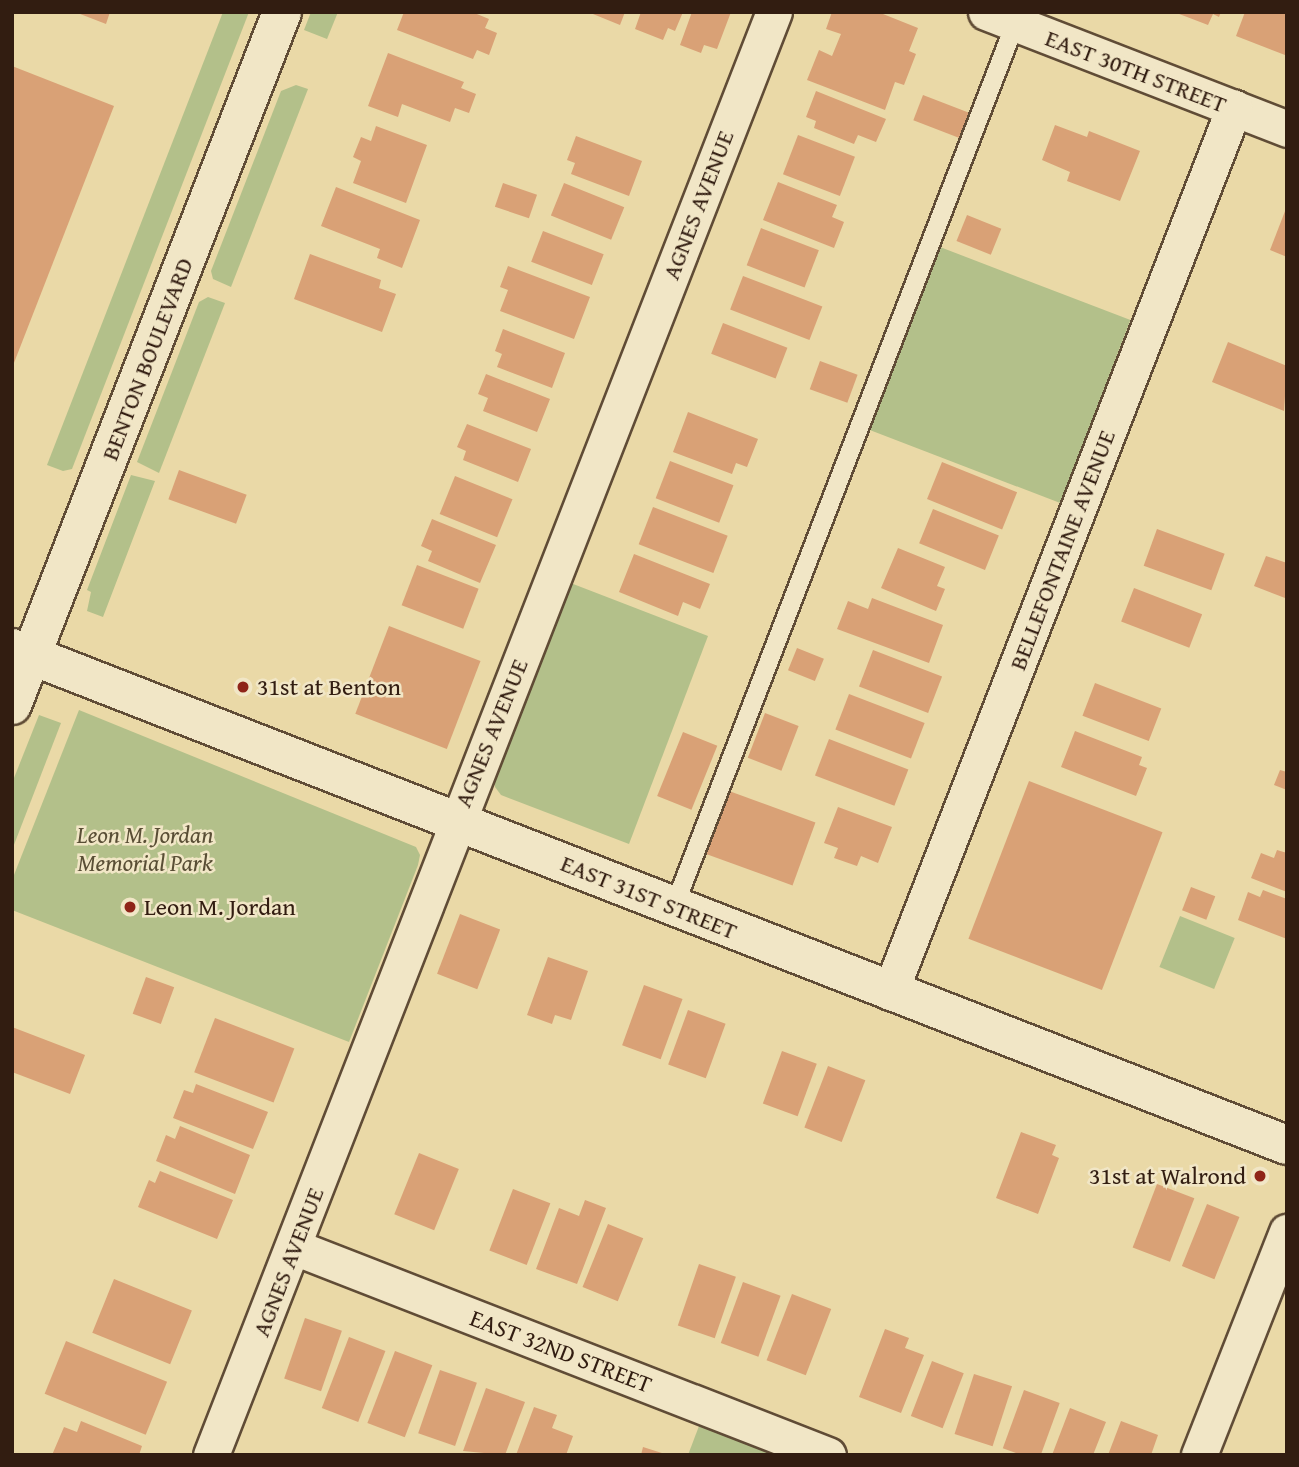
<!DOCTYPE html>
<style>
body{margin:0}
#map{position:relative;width:1299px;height:1467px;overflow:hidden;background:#ead9a7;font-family:"Gentium Book Plus",serif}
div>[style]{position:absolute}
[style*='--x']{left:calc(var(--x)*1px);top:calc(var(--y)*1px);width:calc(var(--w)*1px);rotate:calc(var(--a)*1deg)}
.green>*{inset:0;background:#b3c08a;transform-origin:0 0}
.building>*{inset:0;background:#d9a176;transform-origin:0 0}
.roads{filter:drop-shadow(2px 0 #604c36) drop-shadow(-2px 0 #604c36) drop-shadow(0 2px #604c36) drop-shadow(0 -2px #604c36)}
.lane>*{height:18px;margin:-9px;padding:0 9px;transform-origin:9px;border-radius:9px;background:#f1e6c6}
.street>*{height:35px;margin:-17.5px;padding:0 17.5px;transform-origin:17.5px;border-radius:17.5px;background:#f1e6c6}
.secondary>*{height:38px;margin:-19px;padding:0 19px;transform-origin:19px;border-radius:19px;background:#f1e6c6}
.dots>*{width:19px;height:19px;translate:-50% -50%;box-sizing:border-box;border:4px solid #f1e6c6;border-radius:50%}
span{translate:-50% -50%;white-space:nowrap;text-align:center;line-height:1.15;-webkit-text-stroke:5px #f1e6c6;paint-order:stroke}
.street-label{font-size:24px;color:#321d11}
.poi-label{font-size:24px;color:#321d11}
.left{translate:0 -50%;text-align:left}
.right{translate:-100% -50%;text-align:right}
.park-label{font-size:24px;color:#594e35;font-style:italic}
.frame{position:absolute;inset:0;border:14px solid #321d11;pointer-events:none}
</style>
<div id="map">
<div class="green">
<i style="clip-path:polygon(223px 12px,249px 12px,72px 469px,63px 471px,47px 465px)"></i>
<i style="clip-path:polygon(311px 12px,338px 12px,327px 39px,304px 30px)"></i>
<i style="clip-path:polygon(296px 85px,308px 89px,231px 287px,213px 279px,211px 271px,281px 91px)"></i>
<i style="left:940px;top:247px;width:204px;height:196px;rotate:21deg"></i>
<i style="clip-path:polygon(208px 297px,225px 303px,159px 473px,137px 462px,199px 302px)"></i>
<i style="clip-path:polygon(131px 475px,155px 481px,103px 617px,87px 611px,91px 592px,87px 590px)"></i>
<i style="clip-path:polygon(568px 582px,708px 636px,629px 844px,501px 795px,495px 787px,494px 775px)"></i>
<i style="clip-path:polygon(79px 710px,416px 847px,420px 855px,418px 865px,349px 1042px,12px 910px,12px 880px)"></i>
<i style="clip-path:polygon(39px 715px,61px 723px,12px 850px,12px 783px)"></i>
<i style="left:1180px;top:916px;width:59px;height:55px;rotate:22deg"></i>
<i style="clip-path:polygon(699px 1426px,776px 1455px,688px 1455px)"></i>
</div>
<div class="building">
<i style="clip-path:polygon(75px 12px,110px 12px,106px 24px)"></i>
<i style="clip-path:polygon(404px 12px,472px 12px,489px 19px,485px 28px,497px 33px,489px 55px,477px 50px,473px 59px,397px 30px)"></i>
<i style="clip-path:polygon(588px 12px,625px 12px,620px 25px)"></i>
<i style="clip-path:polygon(641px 12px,683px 12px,675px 31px,668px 28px,663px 40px,635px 29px)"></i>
<i style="clip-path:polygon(692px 12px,731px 12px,717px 49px,704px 45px,701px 53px,680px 45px)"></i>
<i style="clip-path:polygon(832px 12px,878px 12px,918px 28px,909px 51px,916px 54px,904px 85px,895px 82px,885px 110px,807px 80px,819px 50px,832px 56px,841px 34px,826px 29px)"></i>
<i style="clip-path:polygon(1174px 12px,1221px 12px,1219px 17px,1213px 14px,1208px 25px)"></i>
<i style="clip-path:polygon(1245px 12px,1287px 12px,1285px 55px,1236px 36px)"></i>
<i style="clip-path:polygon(388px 53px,464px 82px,461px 88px,476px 94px,469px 113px,455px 108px,450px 122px,402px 104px,398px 117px,368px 106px)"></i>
<i style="clip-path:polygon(12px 66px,114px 106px,12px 368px)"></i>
<i style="clip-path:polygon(816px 91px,886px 119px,876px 142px,858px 135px,854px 144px,814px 128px,816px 121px,806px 117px)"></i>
<i style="left:923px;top:95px;width:50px;height:27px;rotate:21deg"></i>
<i style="clip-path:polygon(1055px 125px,1087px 137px,1089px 131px,1140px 151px,1120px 201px,1067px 181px,1070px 172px,1042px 160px)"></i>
<i style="clip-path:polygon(376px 126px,427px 145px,406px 203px,353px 183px,361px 161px,353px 157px,361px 137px,371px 141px)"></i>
<i style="left:798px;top:135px;width:61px;height:42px;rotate:21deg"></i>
<i style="clip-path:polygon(576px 136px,642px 161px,629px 196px,571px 174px,575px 163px,567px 160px)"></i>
<i style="clip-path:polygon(778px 182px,837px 205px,832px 217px,844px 222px,834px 248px,763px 220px)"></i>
<i style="left:503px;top:183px;width:36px;height:25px;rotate:19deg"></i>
<i style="left:564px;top:183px;width:65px;height:35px;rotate:22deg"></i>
<i style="clip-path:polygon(336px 187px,420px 220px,402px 268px,377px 258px,380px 249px,321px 226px)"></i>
<i style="clip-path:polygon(1287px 206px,1287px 257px,1270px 250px)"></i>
<i style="left:967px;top:215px;width:37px;height:28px;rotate:22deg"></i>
<i style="left:761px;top:228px;width:62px;height:40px;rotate:21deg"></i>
<i style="left:543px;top:231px;width:65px;height:33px;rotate:21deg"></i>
<i style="clip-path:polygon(310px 254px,381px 280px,379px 288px,396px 294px,382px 332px,294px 299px)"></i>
<i style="clip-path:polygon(508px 266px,590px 297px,574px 339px,500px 311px,508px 290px,500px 287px)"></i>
<i style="left:743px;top:276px;width:85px;height:36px;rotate:21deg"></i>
<i style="left:723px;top:323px;width:69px;height:33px;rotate:21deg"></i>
<i style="clip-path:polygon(503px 329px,565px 353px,552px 388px,497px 367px,502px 354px,495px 351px)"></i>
<i style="clip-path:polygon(1228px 342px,1287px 366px,1284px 411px,1212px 382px)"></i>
<i style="left:820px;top:361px;width:40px;height:30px;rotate:20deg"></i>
<i style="clip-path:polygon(486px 374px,550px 399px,537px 432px,483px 411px,488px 398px,478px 394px)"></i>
<i style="clip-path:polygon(688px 412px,758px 439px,747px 467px,736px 463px,732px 474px,673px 452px)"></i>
<i style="clip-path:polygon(467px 424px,531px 449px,518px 482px,463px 460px,466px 451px,457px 447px)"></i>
<i style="left:670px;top:461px;width:68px;height:40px;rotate:21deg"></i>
<i style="left:942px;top:462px;width:81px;height:40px;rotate:22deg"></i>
<i style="left:179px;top:470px;width:72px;height:31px;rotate:20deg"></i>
<i style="left:455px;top:476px;width:62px;height:41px;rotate:22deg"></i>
<i style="left:653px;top:507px;width:80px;height:40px;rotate:21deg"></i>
<i style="left:933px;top:509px;width:71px;height:37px;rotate:22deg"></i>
<i style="clip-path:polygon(432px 519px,496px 545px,480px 583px,428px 561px,432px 551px,421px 546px)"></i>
<i style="left:1157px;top:529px;width:72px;height:39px;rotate:20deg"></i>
<i style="clip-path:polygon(898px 548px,945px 567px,937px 586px,945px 589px,936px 611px,881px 588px)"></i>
<i style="clip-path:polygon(634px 554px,710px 584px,700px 609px,683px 602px,678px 616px,619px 592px)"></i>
<i style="clip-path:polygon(1266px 556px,1287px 563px,1285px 598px,1254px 586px)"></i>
<i style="left:417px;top:565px;width:66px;height:43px;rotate:21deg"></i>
<i style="left:1134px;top:588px;width:73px;height:36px;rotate:21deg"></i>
<i style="clip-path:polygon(872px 598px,943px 625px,929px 663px,837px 629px,848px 601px,868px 609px)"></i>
<i style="left:389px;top:626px;width:98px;height:94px;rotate:21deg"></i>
<i style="left:797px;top:648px;width:29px;height:24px;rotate:22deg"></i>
<i style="left:873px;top:650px;width:74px;height:39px;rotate:21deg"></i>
<i style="left:1095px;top:683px;width:71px;height:35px;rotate:21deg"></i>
<i style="left:849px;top:694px;width:81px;height:38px;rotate:21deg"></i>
<i style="left:765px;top:713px;width:36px;height:48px;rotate:21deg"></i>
<i style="clip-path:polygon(1075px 731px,1142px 757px,1139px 765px,1147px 768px,1136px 796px,1061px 767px)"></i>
<i style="left:683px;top:732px;width:37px;height:69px;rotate:22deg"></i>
<i style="left:829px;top:739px;width:85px;height:39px;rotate:21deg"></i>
<i style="clip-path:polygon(1280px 770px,1287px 772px,1287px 790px,1274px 785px)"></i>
<i style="left:1029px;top:781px;width:143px;height:169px;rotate:21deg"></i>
<i style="left:729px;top:791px;width:92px;height:67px;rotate:20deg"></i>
<i style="clip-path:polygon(838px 807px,892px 827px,878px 863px,861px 856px,857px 866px,834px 858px,838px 848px,824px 843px)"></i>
<i style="clip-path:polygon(1277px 850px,1287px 853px,1287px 892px,1251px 878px,1261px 853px,1274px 858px)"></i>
<i style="left:1191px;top:887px;width:26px;height:25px;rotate:21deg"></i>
<i style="clip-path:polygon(1263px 890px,1287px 899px,1287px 939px,1238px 920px,1248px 892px,1260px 897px)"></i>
<i style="left:460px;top:914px;width:43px;height:64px;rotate:21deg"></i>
<i style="clip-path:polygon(548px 957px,588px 971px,571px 1020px,555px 1015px,552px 1024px,527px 1015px)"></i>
<i style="left:146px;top:977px;width:30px;height:39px;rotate:20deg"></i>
<i style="left:644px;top:985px;width:41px;height:64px;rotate:20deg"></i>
<i style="left:688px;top:1010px;width:40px;height:58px;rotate:20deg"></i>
<i style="left:215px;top:1018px;width:85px;height:58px;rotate:21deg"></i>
<i style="clip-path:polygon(12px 1027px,85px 1055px,70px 1094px,12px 1072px)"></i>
<i style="left:782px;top:1051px;width:37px;height:56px;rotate:20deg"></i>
<i style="left:828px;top:1066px;width:40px;height:66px;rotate:21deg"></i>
<i style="clip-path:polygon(196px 1084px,268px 1112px,253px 1149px,173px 1118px,184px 1090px,193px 1093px)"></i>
<i style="clip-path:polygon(180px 1126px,250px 1155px,235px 1194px,156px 1161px,166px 1135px,175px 1139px)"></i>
<i style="clip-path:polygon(1021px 1132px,1056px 1145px,1052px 1155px,1059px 1158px,1038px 1214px,996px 1198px)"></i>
<i style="left:419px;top:1153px;width:43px;height:66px;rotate:22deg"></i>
<i style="clip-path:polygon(160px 1171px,233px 1200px,217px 1239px,138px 1207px,149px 1180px,155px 1183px)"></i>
<i style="left:1157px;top:1184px;width:40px;height:68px;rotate:21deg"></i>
<i style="left:513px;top:1189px;width:40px;height:66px;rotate:21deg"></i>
<i style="clip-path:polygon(585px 1200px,606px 1208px,577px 1284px,536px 1269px,559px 1208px,579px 1216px)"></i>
<i style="left:1207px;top:1204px;width:35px;height:67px;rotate:22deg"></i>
<i style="left:608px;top:1224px;width:38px;height:68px;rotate:22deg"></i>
<i style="left:699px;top:1264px;width:39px;height:65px;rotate:19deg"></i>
<i style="left:114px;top:1279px;width:84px;height:58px;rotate:22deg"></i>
<i style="left:743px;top:1282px;width:40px;height:65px;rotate:20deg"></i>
<i style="left:792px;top:1294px;width:42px;height:71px;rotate:21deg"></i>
<i style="left:305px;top:1318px;width:39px;height:64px;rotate:19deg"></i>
<i style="clip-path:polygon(885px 1329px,909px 1338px,905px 1348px,924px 1355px,901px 1413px,859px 1397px)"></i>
<i style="left:349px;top:1337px;width:39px;height:76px;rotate:21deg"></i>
<i style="left:66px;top:1341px;width:109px;height:57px;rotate:22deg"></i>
<i style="left:395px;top:1351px;width:40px;height:77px;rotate:21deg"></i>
<i style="left:932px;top:1361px;width:34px;height:59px;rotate:21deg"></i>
<i style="left:440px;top:1370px;width:39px;height:67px;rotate:19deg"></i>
<i style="left:974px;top:1374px;width:40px;height:63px;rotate:18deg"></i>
<i style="clip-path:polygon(486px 1388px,525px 1402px,505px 1455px,463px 1451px)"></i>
<i style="left:1024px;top:1390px;width:38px;height:62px;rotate:20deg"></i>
<i style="clip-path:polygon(534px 1407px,557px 1415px,552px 1428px,573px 1436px,566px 1455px,516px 1455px)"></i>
<i style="clip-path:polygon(1070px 1408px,1106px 1422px,1093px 1455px,1052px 1455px)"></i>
<i style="clip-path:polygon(81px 1421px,142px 1446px,139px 1455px,52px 1455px,64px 1427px,77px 1432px)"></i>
<i style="clip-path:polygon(1121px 1421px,1158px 1435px,1151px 1455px,1108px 1455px)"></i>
<i style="clip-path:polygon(643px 1447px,665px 1454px,665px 1455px,641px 1455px)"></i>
</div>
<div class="roads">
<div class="lane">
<i style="--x:674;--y:907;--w:947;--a:-68.88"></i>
</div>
<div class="street">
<i style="--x:986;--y:12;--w:323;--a:21.2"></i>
<i style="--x:890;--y:992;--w:949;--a:-68.74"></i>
<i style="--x:294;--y:1247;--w:573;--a:21.28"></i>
<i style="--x:211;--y:1455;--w:1549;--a:-68.69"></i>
<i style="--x:1199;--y:1455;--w:240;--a:-68.5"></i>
</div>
<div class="secondary">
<i style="--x:12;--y:648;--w:1368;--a:21.3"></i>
<i style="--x:12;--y:705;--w:744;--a:-68.71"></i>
</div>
</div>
<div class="dots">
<i style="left:243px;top:687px;background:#8f2418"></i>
<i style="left:130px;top:907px;background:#8f2418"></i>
<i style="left:1260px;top:1176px;background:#8f2418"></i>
</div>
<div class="street-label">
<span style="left:1136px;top:71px;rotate:21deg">EAST 30TH STREET</span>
<span style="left:698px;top:205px;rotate:-69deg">AGNES AVENUE</span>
<span style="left:147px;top:359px;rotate:-69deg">BENTON BOULEVARD</span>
<span style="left:1062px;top:550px;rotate:-69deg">BELLEFONTAINE AVENUE</span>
<span style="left:491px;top:733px;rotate:-68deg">AGNES AVENUE</span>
<span style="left:649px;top:897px;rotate:22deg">EAST 31ST STREET</span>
<span style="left:288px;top:1262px;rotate:-69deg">AGNES AVENUE</span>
<span style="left:561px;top:1351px;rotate:21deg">EAST 32ND STREET</span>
</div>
<div class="poi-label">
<span class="left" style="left:257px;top:687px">31st at Benton</span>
<span class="left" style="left:144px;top:907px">Leon M. Jordan</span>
<span class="right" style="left:1246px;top:1176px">31st at Walrond</span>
</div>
<div class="park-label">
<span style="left:145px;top:849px">Leon M. Jordan<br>Memorial Park</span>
</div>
<div class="frame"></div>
</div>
